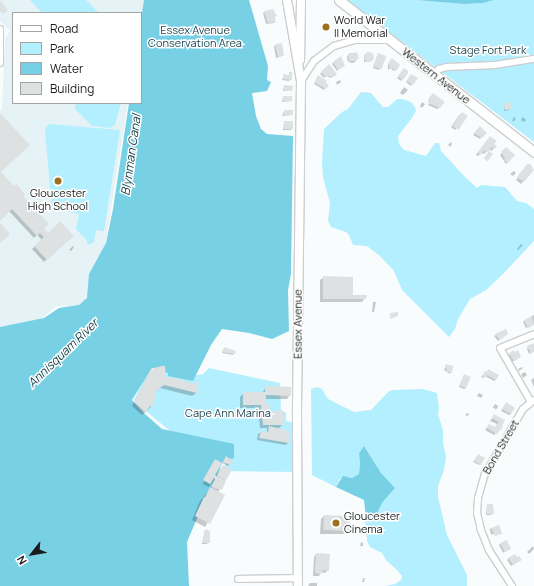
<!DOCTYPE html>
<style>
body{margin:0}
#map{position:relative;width:534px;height:586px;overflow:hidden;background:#f8fcfd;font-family:Manrope,sans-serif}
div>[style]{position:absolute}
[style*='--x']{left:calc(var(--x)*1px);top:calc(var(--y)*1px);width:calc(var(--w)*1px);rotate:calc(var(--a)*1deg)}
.built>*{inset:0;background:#e5f2f6}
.green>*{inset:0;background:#b3effe}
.water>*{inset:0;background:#78d0e5}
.shadow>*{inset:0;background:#0003;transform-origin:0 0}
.round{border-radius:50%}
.building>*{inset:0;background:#dde1e2;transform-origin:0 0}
.roads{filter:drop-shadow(1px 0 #cbcfd0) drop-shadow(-1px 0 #cbcfd0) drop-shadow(0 1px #cbcfd0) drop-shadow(0 -1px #cbcfd0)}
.minor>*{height:6px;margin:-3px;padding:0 3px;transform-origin:3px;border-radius:3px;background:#fff}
.tertiary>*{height:8px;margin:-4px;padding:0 4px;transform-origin:4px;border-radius:4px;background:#fff}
.secondary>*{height:9px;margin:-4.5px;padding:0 4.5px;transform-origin:4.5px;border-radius:4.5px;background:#fff}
.dots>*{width:11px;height:11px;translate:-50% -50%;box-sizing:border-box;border:2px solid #fff;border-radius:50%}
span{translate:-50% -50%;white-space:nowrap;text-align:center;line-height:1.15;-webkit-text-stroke:3px #fff;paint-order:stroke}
.poi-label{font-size:11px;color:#1a1c1c}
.left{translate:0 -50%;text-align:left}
.park-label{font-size:11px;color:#1e4750}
.street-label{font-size:11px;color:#1a1c1c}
.water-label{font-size:12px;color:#113b44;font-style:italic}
.legend{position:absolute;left:12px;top:12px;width:130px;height:92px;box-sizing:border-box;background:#fff;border:1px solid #a3a4a4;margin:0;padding:5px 7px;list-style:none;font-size:12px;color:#1a1c1c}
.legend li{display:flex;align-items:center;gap:8px;height:20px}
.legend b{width:20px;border:1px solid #a3a4a4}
.north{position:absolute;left:12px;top:534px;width:40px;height:40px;-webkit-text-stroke:3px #fff;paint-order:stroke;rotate:239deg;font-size:11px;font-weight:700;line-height:16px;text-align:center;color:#1a1c1c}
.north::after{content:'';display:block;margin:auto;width:14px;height:18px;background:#1a1c1c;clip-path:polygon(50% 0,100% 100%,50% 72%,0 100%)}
</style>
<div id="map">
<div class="built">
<i style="clip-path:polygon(0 0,146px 0,141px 31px,141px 13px,13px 13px,13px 103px,128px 103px,105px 246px,87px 302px,75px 307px,57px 306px,38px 321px,0 338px,0 111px,2px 109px,5px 39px,10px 31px,0 21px)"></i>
</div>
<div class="green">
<i style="clip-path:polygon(30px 0,86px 0,99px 13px,42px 13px)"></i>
<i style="clip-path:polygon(347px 0,416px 0,464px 4px,483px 3px,494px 0,534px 0,534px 142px)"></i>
<i style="clip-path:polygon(361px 92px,371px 93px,383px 107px,388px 107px,397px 99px,402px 99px,411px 102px,415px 107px,416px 111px,412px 118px,398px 136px,399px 144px,404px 150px,426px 156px,435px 143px,439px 143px,441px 151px,466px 178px,477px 188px,481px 185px,505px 187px,517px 201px,526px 203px,534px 209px,534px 241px,503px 274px,486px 290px,470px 299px,458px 319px,455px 329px,449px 337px,402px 290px,394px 271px,380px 256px,367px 246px,353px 245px,349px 235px,346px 232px,331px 227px,328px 221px,330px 203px,323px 177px,322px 163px,324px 129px,342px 112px,348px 109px)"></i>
<i style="clip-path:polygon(76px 103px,121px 103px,115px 125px,110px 128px,92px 126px,75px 109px)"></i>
<i style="clip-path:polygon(49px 124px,120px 130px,104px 231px,96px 230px,94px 242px,88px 245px,86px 239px,76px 229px,79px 214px,52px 208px,45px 133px,46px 127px)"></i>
<i style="clip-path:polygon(164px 364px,186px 377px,203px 374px,209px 368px,280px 383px,281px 411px,286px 412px,286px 421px,296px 423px,292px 441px,298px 455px,297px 472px,220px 471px,228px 461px,185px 443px,147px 412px,134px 400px,147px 374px)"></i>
<i style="clip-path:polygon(317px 387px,322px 389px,328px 399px,354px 412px,371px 410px,389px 391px,394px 390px,423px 389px,437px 393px,439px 409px,438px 414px,443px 430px,443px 443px,446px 457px,444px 470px,438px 486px,438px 497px,447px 535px,467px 575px,467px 586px,386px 586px,395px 584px,401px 580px,402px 576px,397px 570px,386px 560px,382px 553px,370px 547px,367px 541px,365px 521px,366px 518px,374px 520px,382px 503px,395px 488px,381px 473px,364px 446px,359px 453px,360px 464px,359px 474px,355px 477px,340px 479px,336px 487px,312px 475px,311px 389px)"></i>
</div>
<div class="water">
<i style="clip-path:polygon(144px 0,249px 0,268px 66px,267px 80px,271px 82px,267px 91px,252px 93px,256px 116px,261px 129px,267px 134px,293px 136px,291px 274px,288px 290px,289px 331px,272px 339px,249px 333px,222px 329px,211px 345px,193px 381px,168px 376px,168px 373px,152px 368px,132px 400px,145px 414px,162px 429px,234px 444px,234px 458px,223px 461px,203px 510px,201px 509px,187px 542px,189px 586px,0 586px,0 327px,44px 318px,59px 308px,79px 305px,87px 298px,89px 274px,106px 243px,113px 209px,129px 103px,141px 103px,141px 20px)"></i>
<i style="clip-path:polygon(416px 0,494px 0,483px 3px,464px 4px)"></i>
<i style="clip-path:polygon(364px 446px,381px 473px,395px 488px,382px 503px,374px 520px,366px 518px,364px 500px,336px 487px,343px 476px,352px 478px,359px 474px,360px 464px,359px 453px)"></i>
</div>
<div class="shadow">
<i style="clip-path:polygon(264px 12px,275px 21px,274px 23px,266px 24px,263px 13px)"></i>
<i style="clip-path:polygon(275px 45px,283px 55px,282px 56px,276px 58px,274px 47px)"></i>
<i style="clip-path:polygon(372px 53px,371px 61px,364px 62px,364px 55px)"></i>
<i class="round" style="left:347px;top:53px;width:10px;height:10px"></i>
<i style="clip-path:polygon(378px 55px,385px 57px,379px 70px,373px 68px)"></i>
<i style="clip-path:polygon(392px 59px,395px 70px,394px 71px,390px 68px,388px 70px,388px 65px)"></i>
<i style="clip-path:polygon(334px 62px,342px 67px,337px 71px,332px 64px)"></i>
<i style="clip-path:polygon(329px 65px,335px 74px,331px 78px,326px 76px,324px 78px,320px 74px)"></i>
<i style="clip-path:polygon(403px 71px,402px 79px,401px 81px,397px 78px)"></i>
<i style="clip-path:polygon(290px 73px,291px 79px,289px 81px,282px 80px,284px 75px,288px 76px)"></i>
<i style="clip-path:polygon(318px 76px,325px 88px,324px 90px,314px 84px)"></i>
<i style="clip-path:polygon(410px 76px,412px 84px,411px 86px,406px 82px)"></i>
<i style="clip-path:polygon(340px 80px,341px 82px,337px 85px,336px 82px)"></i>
<i style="clip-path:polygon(284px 86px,292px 90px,283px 91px)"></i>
<i style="clip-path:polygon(404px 87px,408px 90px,403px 95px,400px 93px)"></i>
<i style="clip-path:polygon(433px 95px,439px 108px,437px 109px,428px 105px,430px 102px,428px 101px)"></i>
<i style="clip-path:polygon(283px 97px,292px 101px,282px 102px)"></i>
<i style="clip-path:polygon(422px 102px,425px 104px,422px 108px,420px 106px)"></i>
<i style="clip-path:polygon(505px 104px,510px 109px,509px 110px,504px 111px)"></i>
<i style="clip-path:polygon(284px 111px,292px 115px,282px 116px)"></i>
<i style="clip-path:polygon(460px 114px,466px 116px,455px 130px,451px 127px)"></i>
<i style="left:514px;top:117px;width:2px;height:4px;rotate:27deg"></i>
<i style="clip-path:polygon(523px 117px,526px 120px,524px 122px,521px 120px)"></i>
<i style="clip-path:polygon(284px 122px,292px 128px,291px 130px,283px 130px)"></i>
<i style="clip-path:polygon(480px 127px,485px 133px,480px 139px,473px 135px)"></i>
<i style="clip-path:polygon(488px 139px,496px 146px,491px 151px,489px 149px,484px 154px,481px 153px,478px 156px,476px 155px)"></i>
<i style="clip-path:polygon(451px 142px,452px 144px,450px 147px,448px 145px)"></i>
<i style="clip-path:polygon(506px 149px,513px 155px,506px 164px,500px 155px)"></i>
<i style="clip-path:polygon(529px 165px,533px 169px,521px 184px,516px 180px)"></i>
<i style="clip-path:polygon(514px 171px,516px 173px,513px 176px,510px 174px)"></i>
<i style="clip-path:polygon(0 172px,22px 196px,48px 234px,72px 236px,44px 262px,32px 249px,42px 240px,37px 235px,34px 238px,9px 211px,0 220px)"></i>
<i style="clip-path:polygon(521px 244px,523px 245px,518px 250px,517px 249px)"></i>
<i style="clip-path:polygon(73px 246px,74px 247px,71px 251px,69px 250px)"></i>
<i style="clip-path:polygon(324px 277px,352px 296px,365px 298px,362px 302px,320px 302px,320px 280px)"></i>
<i style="clip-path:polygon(373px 302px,376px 302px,374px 312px,372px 312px)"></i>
<i style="clip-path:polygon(534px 315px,534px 324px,526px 328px,523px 322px)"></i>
<i style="clip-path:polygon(496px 335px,505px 335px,498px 341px,494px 336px)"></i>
<i style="clip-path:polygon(528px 347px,534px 351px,529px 354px,527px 349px)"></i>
<i style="clip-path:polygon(224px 349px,234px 353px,233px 355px,222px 353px)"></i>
<i style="clip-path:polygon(510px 354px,520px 357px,512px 362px,509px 355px)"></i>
<i style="clip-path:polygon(446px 365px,452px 367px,450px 374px,444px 370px)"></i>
<i style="clip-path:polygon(522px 367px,523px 368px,519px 371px,518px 369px)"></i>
<i style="clip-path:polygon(151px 371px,165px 378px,193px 384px,198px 383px,196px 393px,192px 396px,160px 388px,155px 392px,152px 406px,142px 415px,132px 406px)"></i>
<i style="clip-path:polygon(485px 372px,496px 380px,494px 381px,485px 376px,483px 378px,481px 377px)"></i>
<i style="clip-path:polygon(525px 372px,527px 375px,523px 378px,521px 374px)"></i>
<i style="clip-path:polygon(464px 375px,466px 388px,464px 389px,459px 387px)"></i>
<i style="clip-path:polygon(534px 378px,534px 387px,531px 380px)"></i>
<i style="clip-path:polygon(266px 387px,290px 395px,287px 399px,265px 399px,268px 413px,282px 425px,278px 429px,288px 432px,288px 443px,285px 445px,257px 440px,258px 434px,261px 432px,267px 433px,267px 428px,260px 428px,258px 408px,240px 408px,240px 397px,244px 393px,262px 393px)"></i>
<i style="clip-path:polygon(479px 393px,483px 395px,481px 398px,477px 396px)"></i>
<i style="left:495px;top:404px;width:4px;height:4px;rotate:34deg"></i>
<i style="clip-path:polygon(505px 405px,511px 414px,509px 415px,501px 411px)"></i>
<i style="clip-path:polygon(467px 413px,469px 414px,468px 416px,465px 415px)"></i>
<i style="clip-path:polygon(495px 415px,503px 420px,502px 427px,494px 435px,485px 430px,489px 425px,495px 428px,497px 424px,490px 421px)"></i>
<i style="clip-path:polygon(478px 455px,480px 464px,479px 465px,473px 462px)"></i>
<i style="clip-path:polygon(226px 457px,232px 461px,228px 466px,222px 463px)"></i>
<i style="left:215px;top:460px;width:7px;height:27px;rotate:27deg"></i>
<i style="clip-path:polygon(221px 468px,231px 471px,218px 492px,224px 495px,205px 527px,192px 520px,200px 501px,210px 489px,214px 478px)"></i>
<i style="clip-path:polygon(487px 505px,492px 514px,491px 515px,486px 515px)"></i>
<i style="clip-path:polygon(324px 516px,348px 531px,344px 534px,320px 534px,321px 519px)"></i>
<i style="left:499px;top:526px;width:6px;height:10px;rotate:72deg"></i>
<i style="clip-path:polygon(205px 530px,209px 542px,207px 544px,202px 544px)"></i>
<i style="left:506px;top:541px;width:9px;height:8px;rotate:63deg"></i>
<i style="clip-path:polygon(361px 542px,363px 543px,363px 546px,360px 546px)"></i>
<i style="clip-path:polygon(533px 546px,534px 549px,529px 554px,527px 552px)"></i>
<i style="clip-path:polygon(316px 554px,328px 570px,325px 573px,321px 572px,319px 576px,313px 576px,314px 557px)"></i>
<i style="clip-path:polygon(509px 558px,519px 561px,511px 566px,507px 560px)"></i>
<i style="clip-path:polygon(363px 578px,365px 578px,364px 582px,362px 582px)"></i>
<i style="clip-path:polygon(310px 583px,317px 583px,317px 586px,308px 586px)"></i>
</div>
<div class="building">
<i style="clip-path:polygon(0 0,8px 10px,3px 14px,0 11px)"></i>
<i style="clip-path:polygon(273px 9px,277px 16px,275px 17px,276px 22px,268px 23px,264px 11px)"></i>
<i style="clip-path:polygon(282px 43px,284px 55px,278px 57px,275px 44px)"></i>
<i style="clip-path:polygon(357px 52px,359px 59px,357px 59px,357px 61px,349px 61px,348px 54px)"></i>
<i class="round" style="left:364px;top:52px;width:10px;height:10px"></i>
<i style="left:378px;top:53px;width:9px;height:14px;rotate:21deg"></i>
<i style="clip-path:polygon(341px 56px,345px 66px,338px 70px,333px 62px)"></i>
<i style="clip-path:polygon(392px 58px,400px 65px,396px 71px,392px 68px,391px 69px,389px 68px,390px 66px,388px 63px)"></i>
<i style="clip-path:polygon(329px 64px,337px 74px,334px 77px,328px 76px,326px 77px,321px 72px)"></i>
<i style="clip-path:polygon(404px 68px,408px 71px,408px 73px,403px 80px,398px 76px)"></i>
<i style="clip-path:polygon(289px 72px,292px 72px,292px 80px,283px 79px,283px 74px,289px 75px)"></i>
<i style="clip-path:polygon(411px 74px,418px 78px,413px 85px,407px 81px)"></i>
<i style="clip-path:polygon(318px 75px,327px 81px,326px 83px,329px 85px,326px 89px,315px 83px)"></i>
<i style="left:284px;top:85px;width:9px;height:5px;rotate:6deg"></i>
<i style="clip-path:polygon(433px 93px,445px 102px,440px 108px,428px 103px,430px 100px,428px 99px)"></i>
<i style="left:283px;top:96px;width:9px;height:5px"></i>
<i style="clip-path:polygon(504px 103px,511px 103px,511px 109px,505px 110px)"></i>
<i style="left:284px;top:110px;width:9px;height:5px"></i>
<i style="left:462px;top:112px;width:7px;height:17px;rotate:34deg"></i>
<i style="clip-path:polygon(0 113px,30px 145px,1px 172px,14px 186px,16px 184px,25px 194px,23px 196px,49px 224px,44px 228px,48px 233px,60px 221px,74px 236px,47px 260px,34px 246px,44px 237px,40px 233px,37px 236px,12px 209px,0 221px)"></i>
<i style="left:284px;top:121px;width:9px;height:8px"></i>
<i style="clip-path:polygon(480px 126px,487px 133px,482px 138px,474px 133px)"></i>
<i style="clip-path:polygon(490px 136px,497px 141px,494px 144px,497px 146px,495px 149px,492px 147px,488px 152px,483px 151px,481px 155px,478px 152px)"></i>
<i style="clip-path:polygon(506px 147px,515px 155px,508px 163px,504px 160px,505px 158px,501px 152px)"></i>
<i style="left:489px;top:151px;width:5px;height:9px;rotate:37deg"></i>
<i style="clip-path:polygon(527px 164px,530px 164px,534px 170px,524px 182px,517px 177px)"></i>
<i style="clip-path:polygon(0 223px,10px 234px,0 243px)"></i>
<i style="clip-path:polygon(323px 276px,353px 277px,353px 295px,367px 295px,366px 299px,323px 299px)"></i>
<i style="clip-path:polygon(398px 312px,398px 316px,390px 319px,390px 313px)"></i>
<i style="clip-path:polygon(532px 316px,534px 325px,528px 328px,524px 320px)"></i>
<i style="clip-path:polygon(506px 329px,508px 334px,500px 340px,495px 334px)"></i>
<i style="clip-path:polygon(534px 343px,534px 352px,531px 353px,527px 346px)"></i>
<i style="clip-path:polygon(224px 347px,236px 351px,235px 354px,222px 352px)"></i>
<i style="clip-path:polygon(514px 350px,515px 352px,518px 350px,521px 357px,514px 361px,509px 353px)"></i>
<i style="clip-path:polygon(446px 364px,453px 366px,452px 373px,446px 371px,447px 369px,445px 368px)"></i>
<i style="clip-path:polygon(162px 366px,165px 366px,166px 377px,184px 380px,183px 381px,195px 384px,195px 381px,199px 382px,197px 392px,201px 393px,201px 394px,164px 385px,156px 391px,153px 407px,150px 406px,146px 412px,134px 402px,151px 369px,153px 370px,154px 368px)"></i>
<i style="clip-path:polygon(488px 369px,499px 375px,496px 380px,487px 375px,486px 378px,482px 376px,485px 371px,487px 372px)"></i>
<i style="clip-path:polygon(464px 374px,471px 377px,466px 388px,460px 386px)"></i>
<i style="clip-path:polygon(265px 386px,291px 387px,291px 396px,266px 395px,266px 404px,269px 404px,269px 412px,283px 410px,283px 425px,263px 425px,261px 405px,243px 405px,243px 392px,265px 392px)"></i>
<i style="clip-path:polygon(506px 402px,515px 408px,511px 414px,502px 409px)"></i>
<i style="clip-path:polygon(494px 414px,505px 420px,502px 426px,503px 427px,497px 434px,487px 428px,489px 424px,495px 427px,499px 422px,492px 418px)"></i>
<i style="clip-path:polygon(269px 426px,289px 431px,289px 443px,259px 438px,261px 431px,268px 432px)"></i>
<i style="left:478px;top:454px;width:8px;height:8px;rotate:30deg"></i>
<i style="clip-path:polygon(226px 456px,233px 461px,231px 465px,223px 462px)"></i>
<i style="clip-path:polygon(215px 459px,222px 463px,215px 475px,226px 481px,222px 490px,211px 487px,215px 479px,214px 478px,210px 484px,203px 480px)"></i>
<i style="left:223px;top:465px;width:10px;height:12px;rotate:29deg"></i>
<i style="clip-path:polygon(210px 487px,225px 495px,210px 524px,195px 516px,204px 497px,205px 497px)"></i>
<i style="clip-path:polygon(487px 504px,493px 504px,494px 514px,487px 514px)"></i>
<i style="left:324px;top:515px;width:26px;height:15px;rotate:2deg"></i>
<i style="left:499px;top:525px;width:9px;height:8px;rotate:69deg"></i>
<i style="clip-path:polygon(205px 529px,210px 531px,210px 543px,203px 543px)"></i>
<i style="clip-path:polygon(507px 540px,511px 549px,505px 552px,500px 543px)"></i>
<i style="clip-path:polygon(316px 553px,330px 554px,329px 571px,322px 570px,322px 574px,315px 573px)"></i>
<i style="clip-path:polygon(515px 554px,517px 557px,519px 556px,522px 560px,513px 565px,508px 558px)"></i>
</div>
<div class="roads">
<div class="minor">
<i style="--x:0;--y:29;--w:34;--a:90"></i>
<i style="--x:434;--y:74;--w:7;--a:-45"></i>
<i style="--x:439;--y:69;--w:8;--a:-14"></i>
<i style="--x:447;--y:67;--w:48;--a:-2.4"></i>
<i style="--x:495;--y:65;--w:39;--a:-9"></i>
<i style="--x:301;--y:81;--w:24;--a:-57"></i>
<i style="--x:314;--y:61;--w:25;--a:-37"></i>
<i style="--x:334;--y:46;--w:22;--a:-16"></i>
<i style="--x:355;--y:40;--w:35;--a:0"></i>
<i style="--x:531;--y:402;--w:62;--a:-119.9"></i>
<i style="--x:500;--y:348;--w:37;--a:-22"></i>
<i style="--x:238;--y:579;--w:60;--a:-1"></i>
<i style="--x:512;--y:586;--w:43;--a:-122.6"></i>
<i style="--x:489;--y:550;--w:22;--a:-112"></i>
<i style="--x:481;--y:530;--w:17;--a:-103"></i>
<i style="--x:477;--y:513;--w:15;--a:-86"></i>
<i style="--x:478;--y:498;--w:25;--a:-74"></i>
<i style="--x:485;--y:474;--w:75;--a:-59.7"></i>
<i style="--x:523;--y:409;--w:14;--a:-39"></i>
</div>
<div class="tertiary">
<i style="--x:287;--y:0;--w:82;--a:80.2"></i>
<i style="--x:301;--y:81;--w:334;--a:90.7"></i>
<i style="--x:297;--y:415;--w:171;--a:89.7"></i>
<i style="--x:300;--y:60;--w:60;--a:-89"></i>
</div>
<div class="secondary">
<i style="--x:339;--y:0;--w:247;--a:37.9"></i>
</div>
</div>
<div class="dots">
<i style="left:326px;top:27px;background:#9b701f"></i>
<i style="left:58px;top:181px;background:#9b701f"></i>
<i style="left:336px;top:523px;background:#9b701f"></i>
</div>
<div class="poi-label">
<span class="left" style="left:334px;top:27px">World War<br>II Memorial</span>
<span style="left:58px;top:200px">Gloucester<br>High School</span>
<span class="left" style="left:344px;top:523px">Gloucester<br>Cinema</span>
</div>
<div class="park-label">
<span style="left:195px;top:37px">Essex Avenue<br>Conservation Area</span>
<span style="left:488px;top:50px">Stage Fort Park</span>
<span style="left:228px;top:413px">Cape Ann Marina</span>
</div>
<div class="street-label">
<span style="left:436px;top:76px;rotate:38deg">Western Avenue</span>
<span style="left:298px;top:324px;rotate:-90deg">Essex Avenue</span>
<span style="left:501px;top:447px;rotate:-60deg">Bond Street</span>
</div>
<div class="water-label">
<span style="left:131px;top:155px;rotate:-82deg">Blynman Canal</span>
<span style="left:63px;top:353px;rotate:-44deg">Annisquam River</span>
</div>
<ul class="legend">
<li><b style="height:5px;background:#fff"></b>Road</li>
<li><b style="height:11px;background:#b3effe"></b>Park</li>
<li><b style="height:11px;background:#78d0e5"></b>Water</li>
<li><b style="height:11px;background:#dde1e2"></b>Building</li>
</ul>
<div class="north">N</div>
</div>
